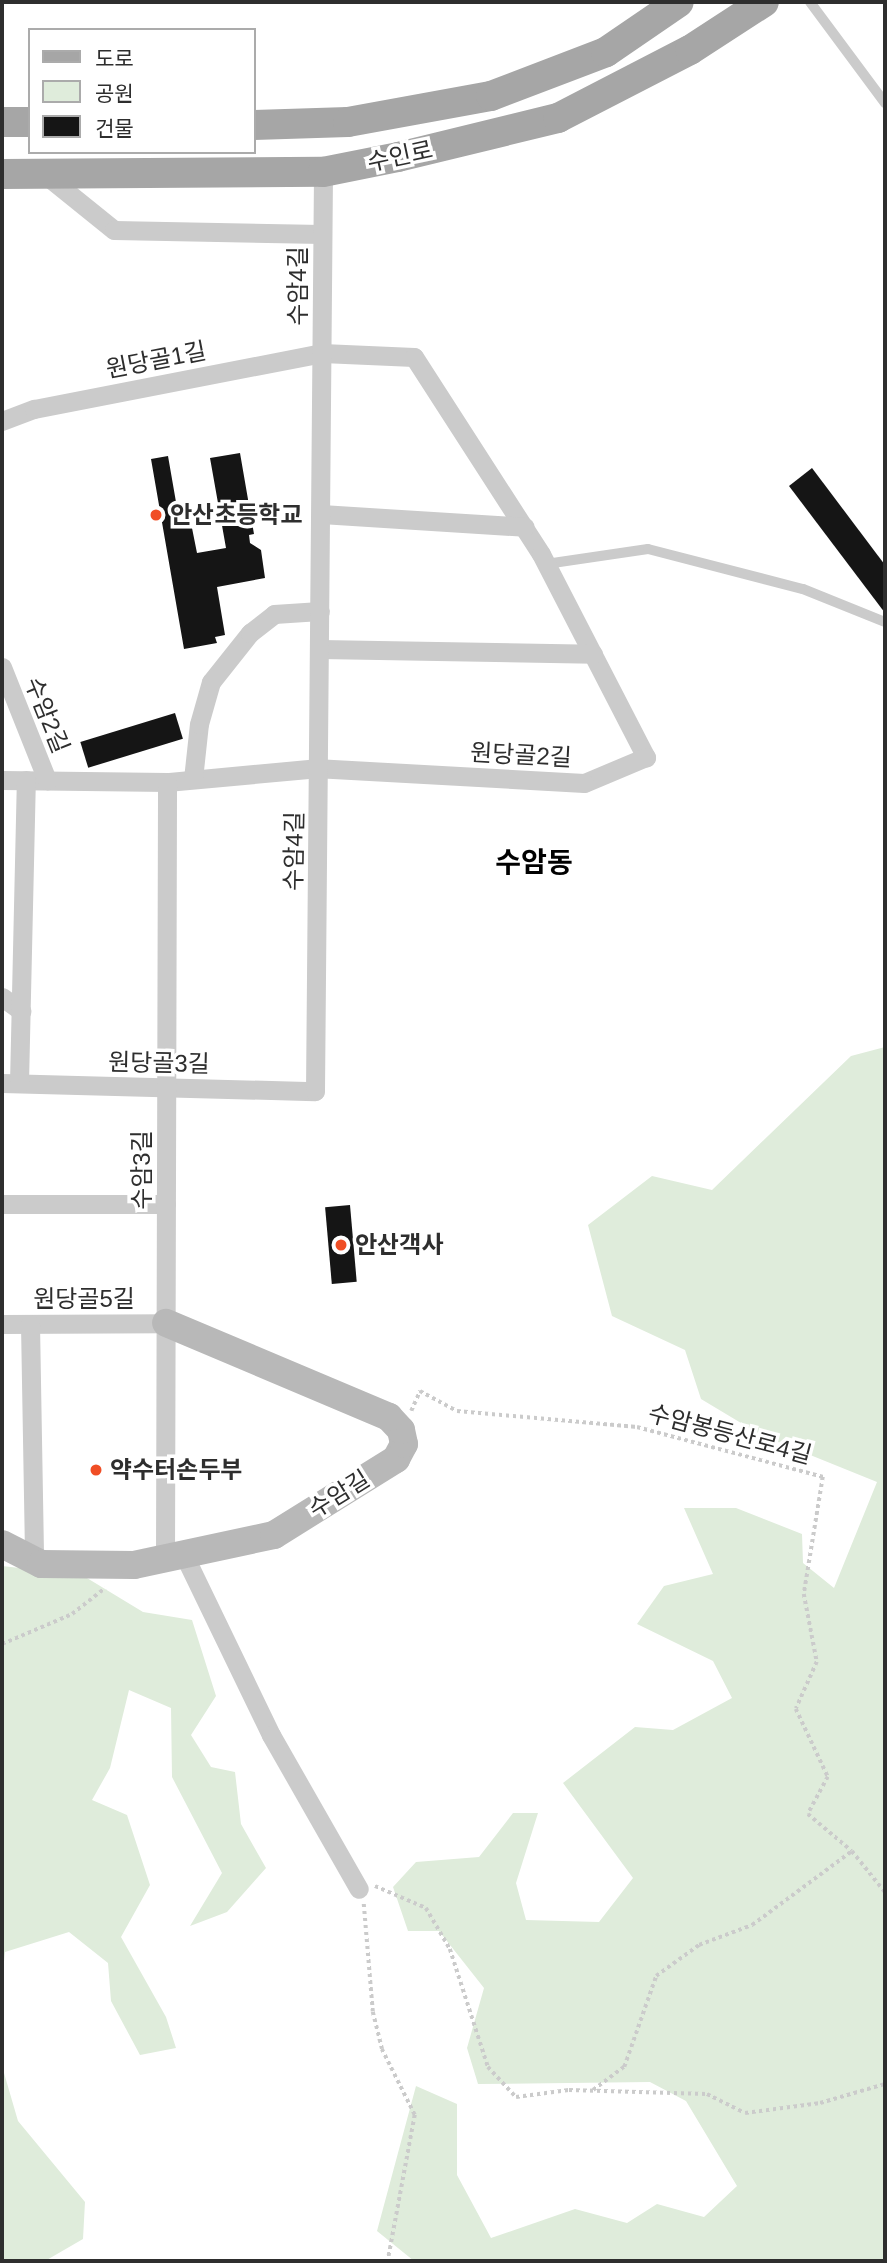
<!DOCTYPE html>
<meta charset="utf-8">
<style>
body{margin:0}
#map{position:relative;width:887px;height:2263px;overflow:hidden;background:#fff;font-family:Arial,"Noto Sans KR",sans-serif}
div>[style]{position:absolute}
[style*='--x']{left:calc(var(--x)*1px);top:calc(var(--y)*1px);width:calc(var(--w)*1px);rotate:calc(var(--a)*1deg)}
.green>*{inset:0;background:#dfecdb}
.building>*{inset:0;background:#151515;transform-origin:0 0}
.path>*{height:3.5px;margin-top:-1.75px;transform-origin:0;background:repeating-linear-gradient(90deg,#cbcbcb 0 3.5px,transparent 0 7px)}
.lane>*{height:10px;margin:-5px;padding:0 5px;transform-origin:5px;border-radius:5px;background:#cbcbcb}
.street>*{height:19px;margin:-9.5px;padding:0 9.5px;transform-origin:9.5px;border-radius:9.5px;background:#cbcbcb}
.secondary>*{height:28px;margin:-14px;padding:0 14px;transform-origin:14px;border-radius:14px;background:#b8b8b8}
.primary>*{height:30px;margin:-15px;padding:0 15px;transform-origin:15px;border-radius:15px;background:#a6a6a6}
.dots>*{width:19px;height:19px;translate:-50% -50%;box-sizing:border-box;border:4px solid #fff;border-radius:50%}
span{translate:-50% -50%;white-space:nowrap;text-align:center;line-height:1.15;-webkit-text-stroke:7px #fff;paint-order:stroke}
.street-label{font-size:24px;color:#2e2e2e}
.poi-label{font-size:24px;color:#2e2e2e;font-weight:700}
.left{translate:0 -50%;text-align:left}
.quarter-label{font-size:28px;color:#000;font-weight:700}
.frame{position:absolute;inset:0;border:4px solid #2e2e2e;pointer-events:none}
.legend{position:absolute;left:28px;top:28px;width:228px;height:126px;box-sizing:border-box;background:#fff;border:2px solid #ababab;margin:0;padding:9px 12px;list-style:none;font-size:21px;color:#2e2e2e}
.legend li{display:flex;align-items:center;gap:14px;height:35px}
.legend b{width:35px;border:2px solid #ababab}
</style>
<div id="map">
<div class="green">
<i style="clip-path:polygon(885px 1047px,885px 2261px,414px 2261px,377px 2231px,416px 2086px,457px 2104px,457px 2175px,491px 2238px,575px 2209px,627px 2223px,657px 2204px,704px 2217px,737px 2186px,686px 2101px,650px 2082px,478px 2084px,467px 2048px,484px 1988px,439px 1931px,408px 1931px,393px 1887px,416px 1862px,479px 1857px,513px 1813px,538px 1813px,516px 1883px,526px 1920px,599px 1922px,633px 1878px,563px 1783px,635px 1727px,673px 1730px,732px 1698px,713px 1661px,637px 1624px,664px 1586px,713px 1574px,684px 1508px,736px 1508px,802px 1534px,803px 1563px,834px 1588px,877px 1482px,761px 1435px,701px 1399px,685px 1350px,612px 1316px,588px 1225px,652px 1176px,712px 1190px,851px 1056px)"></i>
<i style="clip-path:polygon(2px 1566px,82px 1575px,143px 1612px,192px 1620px,216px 1696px,191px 1735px,211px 1767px,235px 1772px,241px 1824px,266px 1868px,227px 1912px,190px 1926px,222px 1873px,172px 1777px,171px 1708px,129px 1690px,110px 1768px,92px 1800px,127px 1815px,150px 1885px,121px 1937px,166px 2017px,176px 2048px,140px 2055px,111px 2001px,108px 1963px,69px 1932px,5px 1952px,2px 1981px)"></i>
<i style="clip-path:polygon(2px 2066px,18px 2121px,85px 2202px,83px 2239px,45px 2261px,2px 2261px)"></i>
</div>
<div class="building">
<i style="clip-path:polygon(240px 453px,254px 534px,249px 535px,250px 543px,261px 550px,265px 578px,217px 587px,225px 635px,215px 637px,217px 643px,184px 649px,151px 459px,168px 456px,180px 525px,191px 523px,197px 553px,226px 548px,210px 458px)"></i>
<i style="clip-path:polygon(812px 468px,885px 565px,885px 613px,789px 486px)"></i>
<i style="left:175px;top:713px;width:27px;height:99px;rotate:73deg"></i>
<i style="left:350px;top:1205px;width:77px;height:25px;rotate:85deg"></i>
</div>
<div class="path">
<i style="--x:411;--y:1411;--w:22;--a:-66"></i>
<i style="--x:420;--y:1391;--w:42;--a:28.4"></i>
<i style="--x:457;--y:1411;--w:181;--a:5.1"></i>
<i style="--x:637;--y:1427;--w:193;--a:15"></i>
<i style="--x:823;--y:1477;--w:119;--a:99.2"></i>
<i style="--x:804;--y:1594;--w:69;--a:79.2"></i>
<i style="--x:817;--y:1662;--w:51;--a:114.1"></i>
<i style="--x:796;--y:1709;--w:75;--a:64.8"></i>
<i style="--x:828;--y:1777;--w:42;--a:118.4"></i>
<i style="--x:808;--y:1814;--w:57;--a:40.1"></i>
<i style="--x:852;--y:1851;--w:53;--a:51.2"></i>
<i style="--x:2;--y:1644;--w:76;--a:-23.2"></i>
<i style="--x:72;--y:1614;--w:42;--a:-38.2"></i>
<i style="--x:375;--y:1886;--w:56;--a:23.3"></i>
<i style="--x:426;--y:1908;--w:48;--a:59.7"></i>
<i style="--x:450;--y:1949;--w:124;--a:72.1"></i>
<i style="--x:488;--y:2067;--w:41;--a:47"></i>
<i style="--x:516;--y:2097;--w:53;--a:-7.5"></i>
<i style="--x:569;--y:2090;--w:138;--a:1.7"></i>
<i style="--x:707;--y:2094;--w:42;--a:26.6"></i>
<i style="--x:745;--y:2113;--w:76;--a:-7.6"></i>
<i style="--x:820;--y:2103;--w:68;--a:-16.3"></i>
<i style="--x:364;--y:1904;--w:108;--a:85.2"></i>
<i style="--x:373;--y:2012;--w:38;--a:76"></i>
<i style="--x:382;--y:2049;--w:74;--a:63.4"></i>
<i style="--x:415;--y:2115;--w:148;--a:100.5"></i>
<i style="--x:593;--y:2090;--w:39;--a:-37"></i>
<i style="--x:624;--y:2067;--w:96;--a:-70.6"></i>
<i style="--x:656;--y:1976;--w:53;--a:-35.8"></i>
<i style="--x:699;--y:1945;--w:57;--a:-20.7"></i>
<i style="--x:752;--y:1925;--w:124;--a:-36.5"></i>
</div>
<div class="lane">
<i style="--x:810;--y:2;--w:126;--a:53.4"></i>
<i style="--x:546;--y:564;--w:103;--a:-8.4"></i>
<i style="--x:648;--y:549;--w:160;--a:14.5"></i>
<i style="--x:803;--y:589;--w:88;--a:21.9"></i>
</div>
<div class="street">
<i style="--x:47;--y:176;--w:86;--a:38.9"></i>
<i style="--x:114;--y:230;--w:208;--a:1.1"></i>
<i style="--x:2;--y:421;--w:34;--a:-21"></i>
<i style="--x:34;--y:409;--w:293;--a:-11"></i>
<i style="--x:322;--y:353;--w:92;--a:2.5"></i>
<i style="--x:414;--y:357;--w:234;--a:57.2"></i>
<i style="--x:541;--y:554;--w:229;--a:62.7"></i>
<i style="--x:646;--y:757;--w:67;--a:157.2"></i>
<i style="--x:584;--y:783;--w:265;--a:-176.8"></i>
<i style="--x:319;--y:768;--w:153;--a:174.7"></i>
<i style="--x:167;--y:782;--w:165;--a:-179.3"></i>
<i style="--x:321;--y:514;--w:204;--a:3.6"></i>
<i style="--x:320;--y:649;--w:273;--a:1"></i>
<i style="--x:2;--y:667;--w:122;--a:68.3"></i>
<i style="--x:193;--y:779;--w:55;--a:-83.8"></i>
<i style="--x:199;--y:724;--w:44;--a:-74.1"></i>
<i style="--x:211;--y:682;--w:63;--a:-51.5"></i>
<i style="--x:250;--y:633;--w:31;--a:-38"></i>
<i style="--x:274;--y:614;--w:46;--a:-3.7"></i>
<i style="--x:2;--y:997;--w:24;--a:36"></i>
<i style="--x:2;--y:1083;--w:313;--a:1.5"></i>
<i style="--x:315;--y:1091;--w:919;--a:-89.5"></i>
<i style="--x:19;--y:1083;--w:303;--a:-88.7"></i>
<i style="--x:2;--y:1204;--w:164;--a:0"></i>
<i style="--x:2;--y:1324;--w:164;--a:-0.3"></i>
<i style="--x:30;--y:1324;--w:236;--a:89"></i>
<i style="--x:184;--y:1555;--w:200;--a:64.2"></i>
<i style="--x:271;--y:1735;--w:177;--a:60.3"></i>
<i style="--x:165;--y:1559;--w:777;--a:-89.85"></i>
</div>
<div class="secondary">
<i style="--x:2;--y:1544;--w:44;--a:27.1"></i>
<i style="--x:41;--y:1564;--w:93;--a:0.6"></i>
<i style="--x:134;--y:1565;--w:143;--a:-12.1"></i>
<i style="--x:274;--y:1535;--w:144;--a:-31.9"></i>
<i style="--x:396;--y:1459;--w:17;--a:-62"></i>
<i style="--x:404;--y:1444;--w:14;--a:-102"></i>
<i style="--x:401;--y:1430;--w:18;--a:-133"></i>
<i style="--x:389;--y:1417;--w:242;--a:-157.1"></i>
</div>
<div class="primary">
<i style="--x:2;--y:122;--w:28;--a:0"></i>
<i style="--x:254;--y:125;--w:94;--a:-1.8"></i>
<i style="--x:348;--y:122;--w:145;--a:-10.3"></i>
<i style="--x:491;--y:96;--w:123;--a:-20.9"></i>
<i style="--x:606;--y:52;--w:88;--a:-34.4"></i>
<i style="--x:2;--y:174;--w:321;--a:-0.4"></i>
<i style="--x:323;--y:172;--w:76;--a:-11.3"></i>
<i style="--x:398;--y:157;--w:165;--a:-13.7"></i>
<i style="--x:558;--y:118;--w:148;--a:-27.3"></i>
<i style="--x:690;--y:50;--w:88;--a:-33"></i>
</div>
<div class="dots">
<i style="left:156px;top:515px;background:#f04e25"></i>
<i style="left:341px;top:1245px;background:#f04e25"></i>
<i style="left:96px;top:1470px;background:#f04e25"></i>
</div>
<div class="street-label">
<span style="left:400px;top:156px;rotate:-12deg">수인로</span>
<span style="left:298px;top:286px;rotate:-90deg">수암4길</span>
<span style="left:156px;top:360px;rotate:-11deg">원당골1길</span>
<span style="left:47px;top:715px;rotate:68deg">수암2길</span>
<span style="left:521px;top:755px;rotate:3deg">원당골2길</span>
<span style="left:294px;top:851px;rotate:-89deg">수암4길</span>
<span style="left:159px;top:1063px;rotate:1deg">원당골3길</span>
<span style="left:142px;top:1170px;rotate:-90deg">수암3길</span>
<span style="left:84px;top:1299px">원당골5길</span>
<span style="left:730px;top:1434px;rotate:15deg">수암봉등산로4길</span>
<span style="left:339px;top:1494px;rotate:-32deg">수암길</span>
</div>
<div class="poi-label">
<span class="left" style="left:170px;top:515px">안산초등학교</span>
<span class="left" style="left:355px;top:1245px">안산객사</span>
<span class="left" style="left:110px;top:1470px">약수터손두부</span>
</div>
<div class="quarter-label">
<span style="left:534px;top:863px">수암동</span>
</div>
<div class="frame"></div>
<ul class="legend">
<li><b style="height:9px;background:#a6a6a6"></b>도로</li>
<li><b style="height:19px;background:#dfecdb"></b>공원</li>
<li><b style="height:19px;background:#151515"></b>건물</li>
</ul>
</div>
